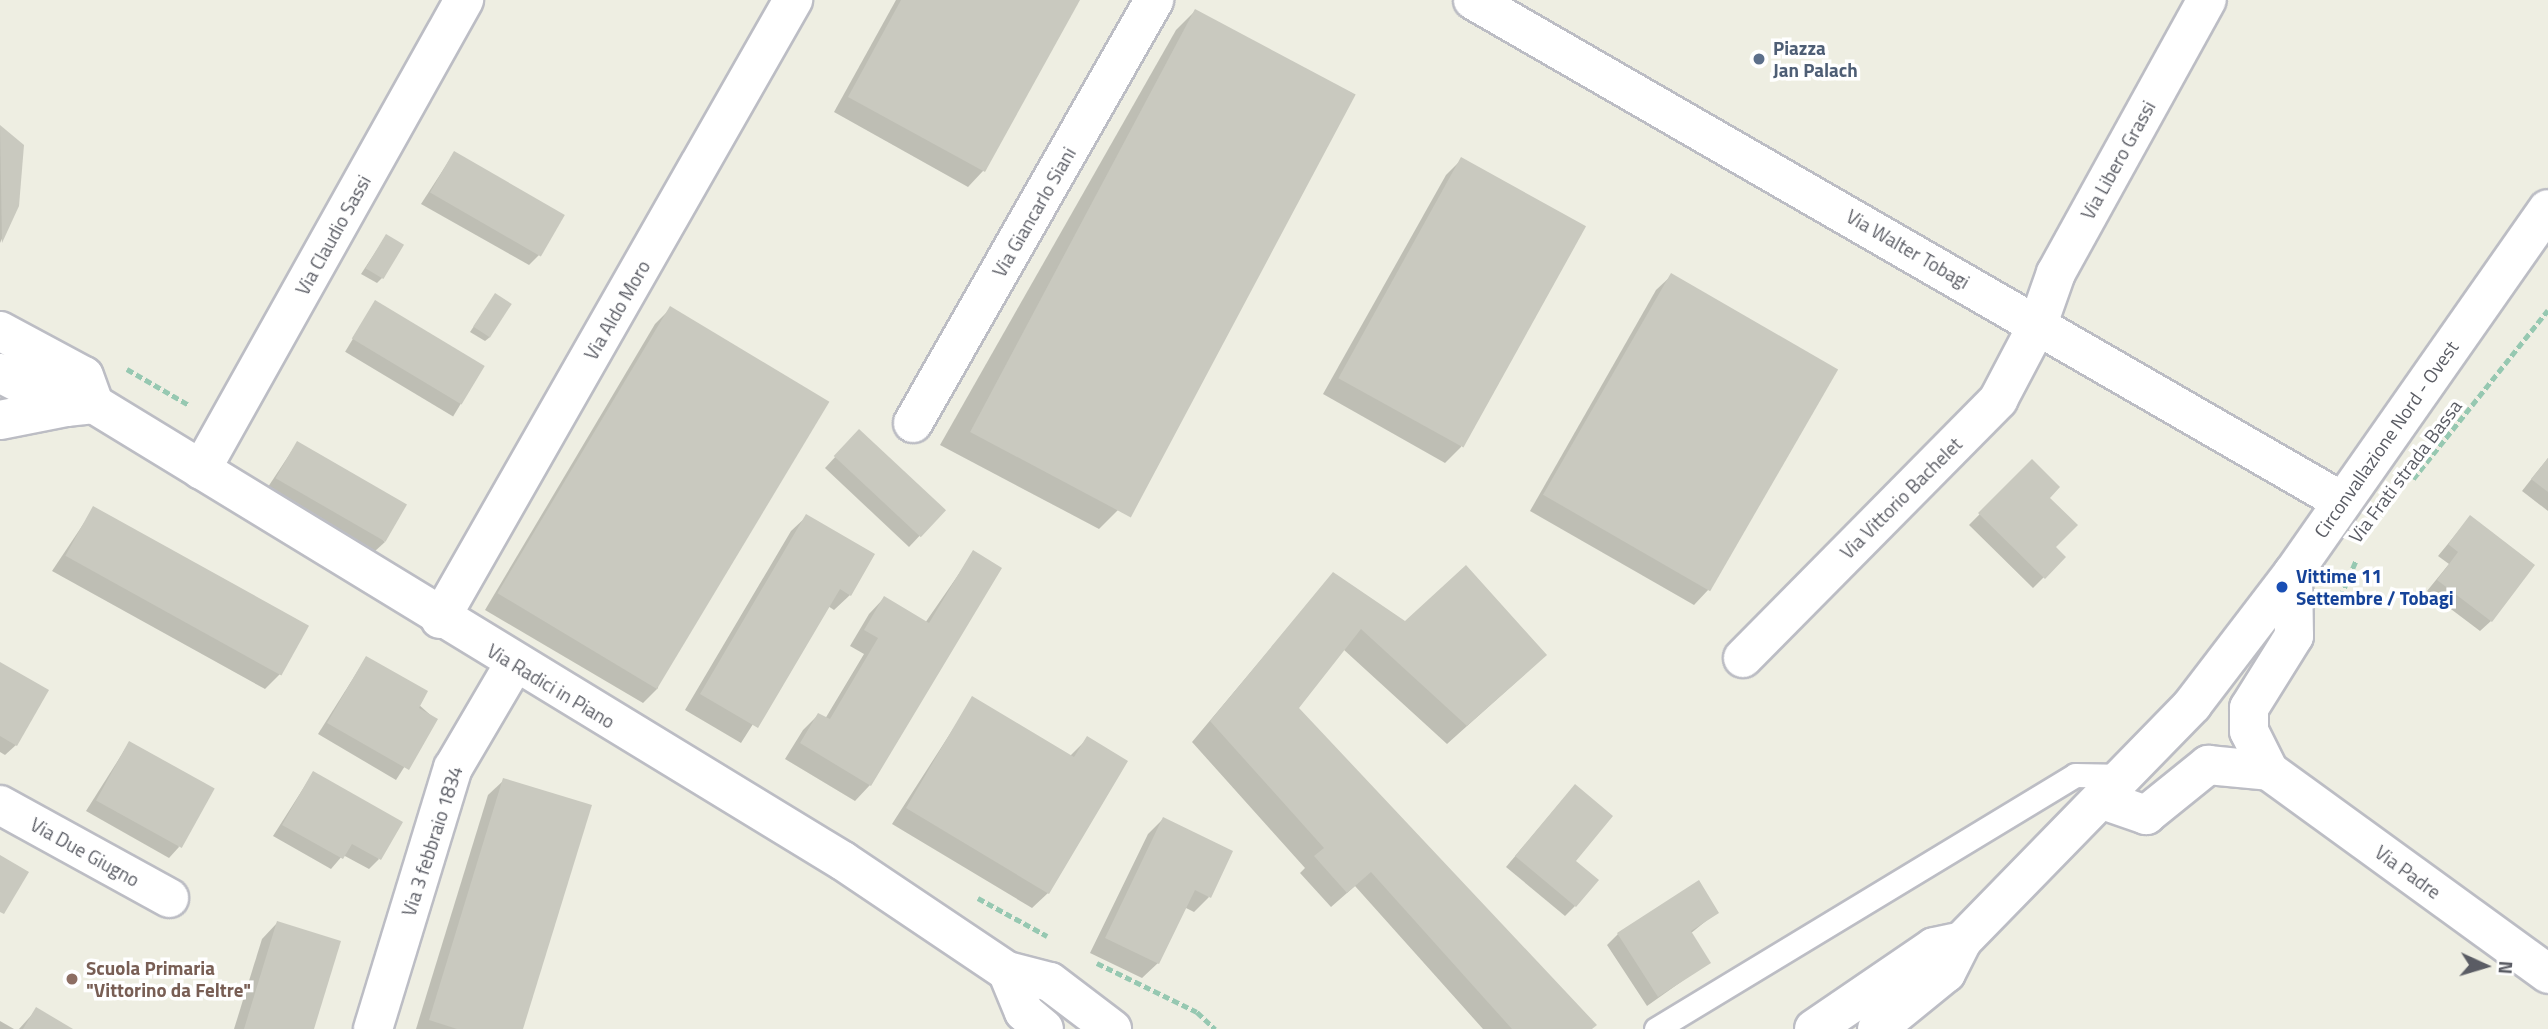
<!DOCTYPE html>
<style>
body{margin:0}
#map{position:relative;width:2548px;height:1029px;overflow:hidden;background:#eeeee2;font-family:"Titillium Web",sans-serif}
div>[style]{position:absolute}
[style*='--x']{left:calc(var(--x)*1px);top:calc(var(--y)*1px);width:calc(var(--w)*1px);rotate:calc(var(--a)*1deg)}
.shadow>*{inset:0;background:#0003;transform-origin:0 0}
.building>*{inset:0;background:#c9c9bf;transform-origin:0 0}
.path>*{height:4.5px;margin-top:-2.25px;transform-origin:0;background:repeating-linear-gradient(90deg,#96c8b1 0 7px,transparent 0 10.5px)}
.roads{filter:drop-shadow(2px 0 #bcbdc4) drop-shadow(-2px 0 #bcbdc4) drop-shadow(0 2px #bcbdc4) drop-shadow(0 -2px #bcbdc4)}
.lane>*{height:23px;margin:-11.5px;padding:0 11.5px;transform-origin:11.5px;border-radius:11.5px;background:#fff}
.street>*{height:38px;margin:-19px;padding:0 19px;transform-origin:19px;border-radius:19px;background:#fff}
.secondary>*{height:38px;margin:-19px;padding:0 19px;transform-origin:19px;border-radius:19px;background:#fff}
.dots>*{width:19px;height:19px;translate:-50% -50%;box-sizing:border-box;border:4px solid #fff;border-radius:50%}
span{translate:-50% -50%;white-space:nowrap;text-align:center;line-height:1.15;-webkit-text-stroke:7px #fff;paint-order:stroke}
.service-label{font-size:19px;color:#4e5e75;font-weight:700}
.left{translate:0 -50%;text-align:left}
.street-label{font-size:19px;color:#5a5c64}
.transit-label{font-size:19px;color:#164399;font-weight:700}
.education-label{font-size:19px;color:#785e54;font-weight:700}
.north{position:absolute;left:2450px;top:931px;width:70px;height:70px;-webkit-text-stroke:5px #fff;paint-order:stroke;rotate:94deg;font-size:19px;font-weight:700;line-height:28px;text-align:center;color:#5a5c64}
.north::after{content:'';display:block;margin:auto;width:24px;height:32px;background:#5a5c64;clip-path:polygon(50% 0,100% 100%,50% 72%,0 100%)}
</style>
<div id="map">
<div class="shadow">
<i style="clip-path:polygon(896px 0,1078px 0,983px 171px,968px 187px,834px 112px)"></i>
<i style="clip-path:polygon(1195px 11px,1119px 509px,1099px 529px,940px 445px,1176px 30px)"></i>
<i style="clip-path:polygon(0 127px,22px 146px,17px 206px,0 243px)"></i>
<i style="clip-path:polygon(454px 153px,540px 254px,529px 265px,421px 204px)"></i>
<i style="clip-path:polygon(1462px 159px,1461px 447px,1445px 463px,1323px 394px,1446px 175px)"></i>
<i style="clip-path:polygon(386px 236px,382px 278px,377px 283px,361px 274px)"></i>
<i style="clip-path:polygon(1672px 275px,1709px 589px,1694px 605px,1530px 511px,1656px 290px)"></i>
<i style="clip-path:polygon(495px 295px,490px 337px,485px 341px,470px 332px)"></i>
<i style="left:375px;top:302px;width:126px;height:58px;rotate:31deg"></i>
<i style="clip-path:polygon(671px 308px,658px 688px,643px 703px,485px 610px,655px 324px)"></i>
<i style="clip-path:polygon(849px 442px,944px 510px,909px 547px,825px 468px)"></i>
<i style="clip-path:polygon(297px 443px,385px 542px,374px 552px,266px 490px)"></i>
<i style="clip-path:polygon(2548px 458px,2548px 511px,2522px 491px)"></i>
<i style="clip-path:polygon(2032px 461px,2048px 498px,2054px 547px,2064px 557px,2033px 588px,1969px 525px)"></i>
<i style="clip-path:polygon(94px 508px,280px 674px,265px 689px,52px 571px)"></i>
<i style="clip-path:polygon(807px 516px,850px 595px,834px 610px,828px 606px,741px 743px,685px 710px,791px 531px)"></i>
<i style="clip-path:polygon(2470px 517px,2491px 621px,2480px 631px,2427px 591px,2449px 564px,2438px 556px)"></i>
<i style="clip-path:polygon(974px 552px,870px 785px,855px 801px,785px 759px,803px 730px,818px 715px,825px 719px,864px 654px,850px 646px,869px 614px,884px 598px,925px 623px)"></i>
<i style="clip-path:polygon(1333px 574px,1405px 623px,1525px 674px,1447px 744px,1343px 649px,1297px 708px,1591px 1029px,1483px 1029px,1355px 886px,1331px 907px,1300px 873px,1305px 868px,1192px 742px)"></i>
<i style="clip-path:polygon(366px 658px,435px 719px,396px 780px,318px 734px)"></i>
<i style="clip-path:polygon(0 664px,16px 745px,5px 755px,0 752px)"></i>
<i style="clip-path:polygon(973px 698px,1070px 756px,1087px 739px,1048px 893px,1032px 908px,892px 824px)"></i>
<i style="clip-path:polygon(129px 743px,179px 847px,169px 858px,86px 811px)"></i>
<i style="clip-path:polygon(313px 773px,379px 859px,369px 869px,343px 855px,331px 869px,273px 836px)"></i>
<i style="clip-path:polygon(504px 780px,521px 1029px,416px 1029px,488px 795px)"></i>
<i style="clip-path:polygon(1565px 797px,1575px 906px,1565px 916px,1506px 867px)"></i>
<i style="clip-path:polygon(1163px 819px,1209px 897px,1194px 912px,1184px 907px,1158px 963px,1142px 978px,1090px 953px,1148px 834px)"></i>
<i style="clip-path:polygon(1717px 912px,1690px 934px,1709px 962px,1647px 1006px,1607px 945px,1618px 934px)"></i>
<i style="clip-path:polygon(277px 923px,312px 1029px,234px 1029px,262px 939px)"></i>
<i style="clip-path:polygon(37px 1009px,70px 1029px,19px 1029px)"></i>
<i style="clip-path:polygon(0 1021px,14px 1029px,0 1029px)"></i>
</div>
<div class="building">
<i style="clip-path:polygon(901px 0,1080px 0,985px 172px,848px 97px)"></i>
<i style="left:1195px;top:9px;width:182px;height:479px;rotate:28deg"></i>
<i style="clip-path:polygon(0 125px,24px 145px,19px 206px,2px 243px)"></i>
<i style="left:454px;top:151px;width:128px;height:48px;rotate:30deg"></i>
<i style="left:1461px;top:157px;width:143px;height:253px;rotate:29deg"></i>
<i style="left:386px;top:234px;width:21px;height:40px;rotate:31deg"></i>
<i style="left:1671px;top:273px;width:193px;height:256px;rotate:30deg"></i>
<i style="left:495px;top:293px;width:20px;height:40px;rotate:33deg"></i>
<i style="left:375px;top:300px;width:128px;height:45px;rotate:31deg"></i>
<i style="left:670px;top:306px;width:186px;height:335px;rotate:31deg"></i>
<i style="left:859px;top:429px;width:119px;height:37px;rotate:43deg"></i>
<i style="left:297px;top:441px;width:127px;height:43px;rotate:30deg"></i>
<i style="clip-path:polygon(2548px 458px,2548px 492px,2531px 479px)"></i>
<i style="clip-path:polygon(2032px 459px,2060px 487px,2050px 498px,2078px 525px,2056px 547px,2066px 557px,2045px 579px,1978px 513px)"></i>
<i style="left:93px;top:506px;width:247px;height:57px;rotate:29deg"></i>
<i style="clip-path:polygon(806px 514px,875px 554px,851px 596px,840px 589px,758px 728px,700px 694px)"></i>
<i style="clip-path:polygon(2470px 515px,2535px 565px,2492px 622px,2437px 580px,2458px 552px,2448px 544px)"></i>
<i style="clip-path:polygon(973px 550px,1002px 568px,871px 786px,800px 743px,818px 713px,830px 719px,878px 638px,864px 630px,884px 596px,929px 623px)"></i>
<i style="clip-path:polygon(1466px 565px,1547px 655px,1467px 726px,1361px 629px,1299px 708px,1597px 1025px,1592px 1029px,1512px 1029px,1371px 872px,1347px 893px,1314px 856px,1324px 848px,1210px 721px,1333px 572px,1405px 621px)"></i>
<i style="clip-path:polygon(366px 656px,428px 691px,419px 708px,438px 719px,409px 770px,327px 723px)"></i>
<i style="clip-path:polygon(0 662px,49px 690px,17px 746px,0 736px)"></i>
<i style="clip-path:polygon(972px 696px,1074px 757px,1087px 736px,1128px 761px,1049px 894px,906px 808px)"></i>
<i style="left:129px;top:741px;width:98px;height:68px;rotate:29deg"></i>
<i style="clip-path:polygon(313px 771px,403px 822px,381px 860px,352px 844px,343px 859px,282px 825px)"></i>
<i style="clip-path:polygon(503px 778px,592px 805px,523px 1029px,457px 1029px,429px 1020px)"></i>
<i style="clip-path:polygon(1575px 784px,1613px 816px,1576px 861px,1599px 880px,1576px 907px,1515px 856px)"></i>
<i style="clip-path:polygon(1163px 817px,1233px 851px,1211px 898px,1195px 890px,1159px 964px,1105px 938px)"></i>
<i style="clip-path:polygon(0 855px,29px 872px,4px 914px,0 912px)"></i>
<i style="clip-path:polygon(1699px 880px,1719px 913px,1691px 931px,1711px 963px,1658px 997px,1617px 933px)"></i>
<i style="clip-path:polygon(277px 921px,341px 941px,314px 1029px,244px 1029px)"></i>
<i style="clip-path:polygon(36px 1007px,73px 1029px,23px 1029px)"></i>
</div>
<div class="path">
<i style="--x:127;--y:369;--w:72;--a:30.1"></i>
<i style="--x:2413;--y:479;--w:216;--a:-51.4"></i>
<i style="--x:2336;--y:607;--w:51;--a:-66.9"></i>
<i style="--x:978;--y:898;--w:79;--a:28.8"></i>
<i style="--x:1097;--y:963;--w:111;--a:26.1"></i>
<i style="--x:1197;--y:1012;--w:25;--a:43"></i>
</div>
<div class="roads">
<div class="lane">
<i style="--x:1656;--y:1029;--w:490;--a:-31.2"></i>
<i style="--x:2075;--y:775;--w:51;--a:1.1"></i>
</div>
<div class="street">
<i style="--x:1473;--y:0;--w:1002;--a:29.99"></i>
<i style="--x:0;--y:331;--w:95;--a:28.2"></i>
<i style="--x:84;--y:376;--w:30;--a:70"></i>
<i style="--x:0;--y:420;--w:67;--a:-11.1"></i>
<i style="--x:913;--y:423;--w:487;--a:-60.3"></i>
<i style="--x:201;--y:470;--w:539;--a:-60.77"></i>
<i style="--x:2293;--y:573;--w:63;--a:89.1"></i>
<i style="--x:2294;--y:636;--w:85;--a:122"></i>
<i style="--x:2249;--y:708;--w:23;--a:90"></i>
<i style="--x:2249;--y:731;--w:45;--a:63.4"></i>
<i style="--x:2269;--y:771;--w:345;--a:36"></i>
<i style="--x:440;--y:619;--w:713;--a:-60.3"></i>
<i style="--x:1743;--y:658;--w:363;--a:-45.3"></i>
<i style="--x:1998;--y:400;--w:86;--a:-62.2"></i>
<i style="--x:2038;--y:324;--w:54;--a:-70.6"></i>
<i style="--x:2056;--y:273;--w:312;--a:-61.1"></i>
<i style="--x:2103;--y:800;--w:46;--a:19.2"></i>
<i style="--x:2146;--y:815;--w:80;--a:-38.9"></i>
<i style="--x:2208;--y:765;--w:61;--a:5.6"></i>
<i style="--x:0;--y:805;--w:193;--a:28.8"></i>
<i style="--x:373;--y:1029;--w:273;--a:-73"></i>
<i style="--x:453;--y:768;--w:121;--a:-59.6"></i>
</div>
<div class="secondary">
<i style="--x:0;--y:373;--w:74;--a:27.3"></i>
<i style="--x:66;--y:407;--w:28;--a:-6"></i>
<i style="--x:94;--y:404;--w:877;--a:31.39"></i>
<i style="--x:843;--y:861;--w:197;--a:33.9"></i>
<i style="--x:1007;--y:971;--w:44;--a:14.3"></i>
<i style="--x:1050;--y:982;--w:78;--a:37.2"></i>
<i style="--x:1007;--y:971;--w:44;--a:67.5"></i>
<i style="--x:1024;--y:1012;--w:26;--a:40"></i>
<i style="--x:1814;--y:1029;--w:145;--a:-34.3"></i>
<i style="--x:1934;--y:947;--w:29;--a:-12"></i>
<i style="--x:1877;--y:1029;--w:89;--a:-39.1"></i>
<i style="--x:1946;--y:973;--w:36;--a:-63"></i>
<i style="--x:1962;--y:941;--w:330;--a:-45.7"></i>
<i style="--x:2192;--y:705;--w:166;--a:-52.6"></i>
<i style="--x:2293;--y:573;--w:444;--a:-55"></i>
</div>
</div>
<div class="dots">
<i style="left:1759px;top:59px;background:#5c6f8a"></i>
<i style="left:2282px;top:587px;background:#1a4fb4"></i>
<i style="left:72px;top:979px;background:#8d6e63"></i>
</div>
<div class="service-label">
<span class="left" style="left:1773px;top:59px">Piazza<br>Jan Palach</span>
</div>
<div class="street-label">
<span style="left:2118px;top:160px;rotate:-61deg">Via Libero Grassi</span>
<span style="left:1034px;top:212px;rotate:-60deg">Via Giancarlo Siani</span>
<span style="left:333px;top:235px;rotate:-61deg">Via Claudio Sassi</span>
<span style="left:1908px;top:249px;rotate:30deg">Via Walter Tobagi</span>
<span style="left:617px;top:310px;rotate:-60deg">Via Aldo Moro</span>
<span style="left:2386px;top:439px;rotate:-55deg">Circonvallazione Nord - Ovest</span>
<span style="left:2405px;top:471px;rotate:-53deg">Via Frati strada Bassa</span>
<span style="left:1901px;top:498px;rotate:-45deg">Via Vittorio Bachelet</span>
<span style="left:551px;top:686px;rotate:31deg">Via Radici in Piano</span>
<span style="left:432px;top:841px;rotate:-72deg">Via 3 febbraio 1834</span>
<span style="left:85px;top:852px;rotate:29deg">Via Due Giugno</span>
<span style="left:2408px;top:872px;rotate:36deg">Via Padre</span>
</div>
<div class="transit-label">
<span class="left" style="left:2296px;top:587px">Vittime 11<br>Settembre / Tobagi</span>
</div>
<div class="education-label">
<span class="left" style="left:86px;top:979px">Scuola Primaria<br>"Vittorino da Feltre"</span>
</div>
<div class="north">N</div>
</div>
